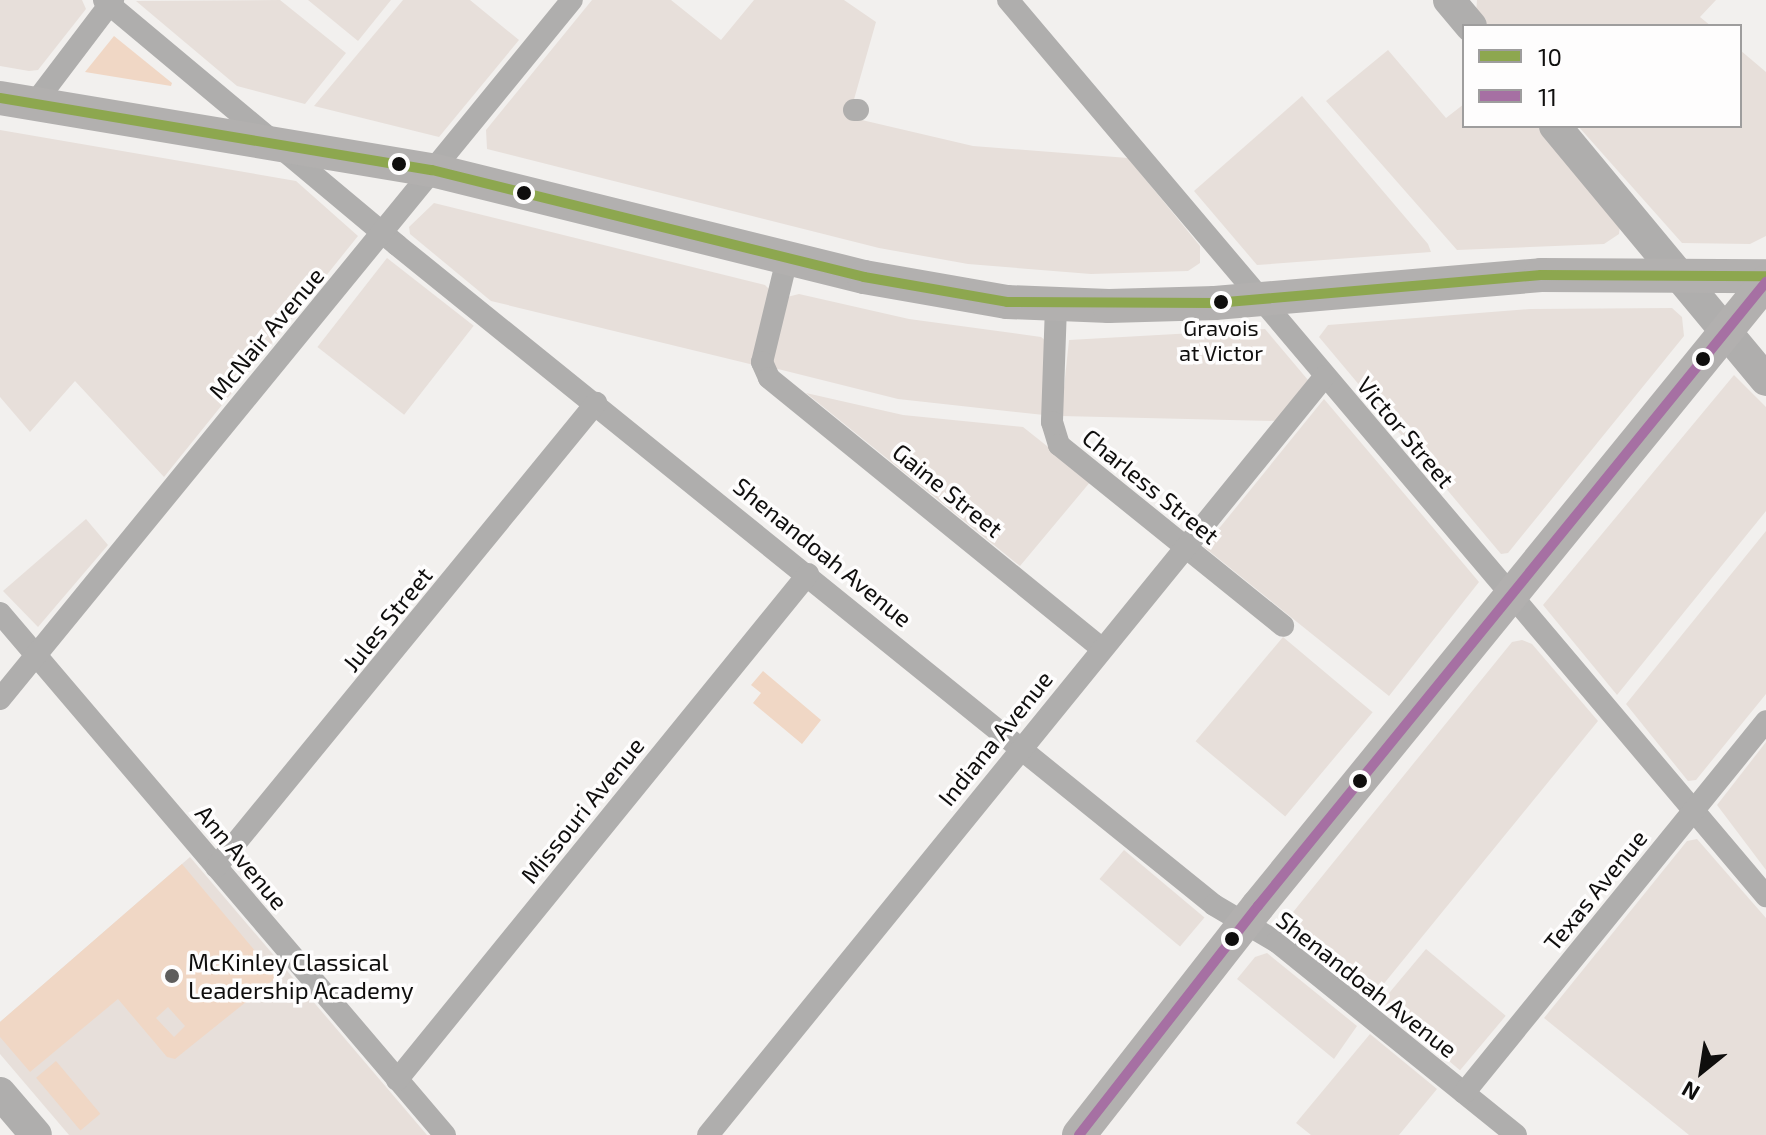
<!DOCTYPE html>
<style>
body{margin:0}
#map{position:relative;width:1766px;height:1135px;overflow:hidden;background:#f2f0ee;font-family:"Exo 2",sans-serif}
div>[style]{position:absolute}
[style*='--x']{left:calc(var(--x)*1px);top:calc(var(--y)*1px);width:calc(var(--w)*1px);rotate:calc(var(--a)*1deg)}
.built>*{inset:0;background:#e7dfda;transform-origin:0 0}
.green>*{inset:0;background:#f0d7c5;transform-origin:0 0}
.street>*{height:22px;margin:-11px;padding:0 11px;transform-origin:11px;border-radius:11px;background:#afaead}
.secondary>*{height:32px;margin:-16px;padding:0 16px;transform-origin:16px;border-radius:16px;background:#afaead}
.primary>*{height:34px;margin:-17px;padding:0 17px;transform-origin:17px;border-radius:17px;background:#b2b0af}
.bus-1>*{height:10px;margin:-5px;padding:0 5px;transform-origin:5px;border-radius:5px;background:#8da74f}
.bus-2>*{height:10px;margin:-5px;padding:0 5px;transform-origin:5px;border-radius:5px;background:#a670a3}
.dots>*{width:22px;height:22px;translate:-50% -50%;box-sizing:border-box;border:4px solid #fefdfd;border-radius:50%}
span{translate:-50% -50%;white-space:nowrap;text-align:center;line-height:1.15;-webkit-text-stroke:7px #fefdfd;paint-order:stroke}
.bus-label{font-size:22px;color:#0f0e0d}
.street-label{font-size:24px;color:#0f0e0d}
.poi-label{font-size:24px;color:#0f0e0d}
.left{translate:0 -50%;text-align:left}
.legend{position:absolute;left:1462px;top:24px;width:280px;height:104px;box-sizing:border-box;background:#fefdfd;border:2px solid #9e9d9d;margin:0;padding:10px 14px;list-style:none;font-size:24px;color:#0f0e0d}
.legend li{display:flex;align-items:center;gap:16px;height:40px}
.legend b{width:40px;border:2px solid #9e9d9d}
.north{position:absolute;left:1662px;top:1031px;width:80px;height:80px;-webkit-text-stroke:6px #fefdfd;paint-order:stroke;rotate:210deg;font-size:22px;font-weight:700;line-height:32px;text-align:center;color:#0f0e0d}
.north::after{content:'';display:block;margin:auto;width:28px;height:36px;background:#0f0e0d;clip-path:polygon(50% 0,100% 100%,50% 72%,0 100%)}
</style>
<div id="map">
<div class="built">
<i style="clip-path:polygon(0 0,82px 0,86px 9px,38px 70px,29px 71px,0 66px)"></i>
<i style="clip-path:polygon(280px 0,346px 53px,305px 104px,237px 86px,136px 1px)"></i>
<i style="clip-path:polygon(308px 0,391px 0,358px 41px)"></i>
<i style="clip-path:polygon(403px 0,470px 0,519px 40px,439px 137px,314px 106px)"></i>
<i style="clip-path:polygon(592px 0,671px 0,721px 40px,754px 0,844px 0,876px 22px,849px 117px,973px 146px,1128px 158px,1200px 246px,1200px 263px,1188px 271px,1091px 274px,968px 264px,879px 248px,487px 149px,486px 130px)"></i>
<i style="clip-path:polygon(1477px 0,1716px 0,1700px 17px,1711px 26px,1486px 26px,1476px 14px)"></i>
<i style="clip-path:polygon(1388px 50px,1446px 118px,1464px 104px,1464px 126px,1540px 126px,1620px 226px,1619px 234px,1604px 244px,1457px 250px,1326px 101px)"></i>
<i style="clip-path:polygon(1740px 50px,1766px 72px,1766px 236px,1750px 244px,1682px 243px,1578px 126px,1740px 126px)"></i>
<i style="clip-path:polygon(1302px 96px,1428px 244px,1431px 252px,1257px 265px,1194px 191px)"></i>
<i style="clip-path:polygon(0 130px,296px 181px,358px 236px,164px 477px,75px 381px,30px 432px,0 397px)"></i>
<i style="clip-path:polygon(434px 203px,765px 285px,769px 289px,754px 365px,491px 301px,410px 234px,409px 227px)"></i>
<i style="left:387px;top:258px;width:110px;height:113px;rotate:38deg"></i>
<i style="clip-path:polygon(799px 294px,909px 319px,1041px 337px,1046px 341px,1044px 415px,898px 399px,770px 367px,787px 297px)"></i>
<i style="clip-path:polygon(1672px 308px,1682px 317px,1684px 336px,1508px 553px,1501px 554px,1319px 337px,1328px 325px,1530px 309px)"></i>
<i style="clip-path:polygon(1265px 329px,1308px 380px,1276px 421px,1061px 416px,1069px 340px)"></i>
<i style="clip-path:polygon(1734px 375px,1766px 407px,1766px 511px,1617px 695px,1543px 605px)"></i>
<i style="clip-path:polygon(806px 393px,903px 415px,1023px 427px,1091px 481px,1020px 566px)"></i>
<i style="clip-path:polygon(1324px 399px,1479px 582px,1389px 696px,1204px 547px)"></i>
<i style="clip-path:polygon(86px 519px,108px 545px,38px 627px,3px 591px)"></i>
<i style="clip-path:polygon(1766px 531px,1766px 694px,1696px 780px,1688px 781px,1626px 704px)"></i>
<i style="left:1283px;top:637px;width:117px;height:136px;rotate:40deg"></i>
<i style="clip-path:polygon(1522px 640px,1532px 644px,1598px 721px,1373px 997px,1286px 929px,1285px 922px,1512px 642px)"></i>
<i style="clip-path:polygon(1766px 742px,1766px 870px,1717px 805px)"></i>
<i style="clip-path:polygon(1697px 839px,1766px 918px,1766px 1135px,1689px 1135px,1544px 1018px,1687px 841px)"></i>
<i style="left:1124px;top:850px;width:105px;height:38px;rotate:40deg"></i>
<i style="clip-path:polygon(190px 857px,427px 1135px,69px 1135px,0 1054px,0 1022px)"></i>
<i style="left:1426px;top:949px;width:104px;height:71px;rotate:40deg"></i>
<i style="clip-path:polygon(1267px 953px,1357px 1026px,1334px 1059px,1237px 979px,1255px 957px)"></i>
<i style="clip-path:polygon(1370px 1034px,1437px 1089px,1399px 1135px,1311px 1135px,1296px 1123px)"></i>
</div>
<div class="green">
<i style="clip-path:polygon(114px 36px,172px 83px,171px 86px,85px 72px)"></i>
<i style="clip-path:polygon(763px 671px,821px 720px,802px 744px,753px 703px,761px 693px,751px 685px)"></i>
<i style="clip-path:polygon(evenodd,182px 864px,277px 977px,175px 1059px,167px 1057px,118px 999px,30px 1072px,0 1037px,0 1022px,182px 864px,168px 1007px,185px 1026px,174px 1037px,156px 1018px,168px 1007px)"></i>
<i style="left:56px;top:1061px;width:69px;height:26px;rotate:50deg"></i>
</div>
<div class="street">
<i style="--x:104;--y:0;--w:382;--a:39.9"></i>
<i style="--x:397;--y:245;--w:1050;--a:38.93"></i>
<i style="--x:1214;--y:905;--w:73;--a:30.4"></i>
<i style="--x:1277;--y:942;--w:307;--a:38.9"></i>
<i style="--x:1008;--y:0;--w:1174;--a:49.77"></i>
<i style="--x:34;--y:104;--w:131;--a:-52.8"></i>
<i style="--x:854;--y:110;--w:4;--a:0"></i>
<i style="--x:787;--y:259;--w:106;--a:103.6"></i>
<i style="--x:762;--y:362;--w:17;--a:66"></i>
<i style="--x:769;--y:378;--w:428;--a:39.1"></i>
<i style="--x:1056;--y:306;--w:116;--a:92"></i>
<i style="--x:1052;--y:422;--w:24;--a:73"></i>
<i style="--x:1059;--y:445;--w:288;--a:38.9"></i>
<i style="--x:0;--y:613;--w:686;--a:49.55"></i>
<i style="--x:0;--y:699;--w:903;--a:-50.71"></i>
<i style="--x:216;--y:867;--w:600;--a:-50.68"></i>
<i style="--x:397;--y:1080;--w:652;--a:-50.91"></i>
<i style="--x:1464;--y:1093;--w:479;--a:-50.9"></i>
<i style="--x:708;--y:1135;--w:978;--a:-50.89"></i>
</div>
<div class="secondary">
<i style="--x:1449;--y:0;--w:34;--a:50"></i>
<i style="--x:1555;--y:126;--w:330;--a:50.3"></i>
<i style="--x:0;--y:1093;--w:55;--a:49.4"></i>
</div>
<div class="primary">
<i style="--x:0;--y:98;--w:438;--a:9.5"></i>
<i style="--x:432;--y:170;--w:445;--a:13.9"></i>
<i style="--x:864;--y:277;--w:145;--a:9.9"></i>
<i style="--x:1007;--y:302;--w:102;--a:2.2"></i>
<i style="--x:1109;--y:306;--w:106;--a:-1.6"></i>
<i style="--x:1215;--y:303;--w:327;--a:-4.9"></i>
<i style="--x:1541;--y:275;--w:225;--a:0.3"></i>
<i style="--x:1079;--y:1135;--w:291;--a:-52"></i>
<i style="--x:1258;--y:906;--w:805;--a:-50.85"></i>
</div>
<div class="bus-1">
<i style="--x:0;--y:98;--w:438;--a:9.5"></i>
<i style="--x:432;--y:170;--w:445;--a:13.9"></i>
<i style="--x:864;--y:277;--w:145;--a:9.9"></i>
<i style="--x:1007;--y:302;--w:208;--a:0.3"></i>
<i style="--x:1215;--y:303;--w:327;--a:-4.9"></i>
<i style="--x:1541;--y:275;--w:225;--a:0.3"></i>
</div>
<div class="bus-2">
<i style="--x:1079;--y:1135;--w:291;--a:-52"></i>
<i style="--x:1258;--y:906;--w:805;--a:-50.85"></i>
</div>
<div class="dots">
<i style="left:399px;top:164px;background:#0f0e0d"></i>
<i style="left:524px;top:193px;background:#0f0e0d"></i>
<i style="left:1221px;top:302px;background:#0f0e0d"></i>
<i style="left:1703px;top:359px;background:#0f0e0d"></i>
<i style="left:1360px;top:781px;background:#0f0e0d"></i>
<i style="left:1232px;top:939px;background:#0f0e0d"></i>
<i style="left:172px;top:976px;background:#5e5d5c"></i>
</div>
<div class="bus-label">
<span style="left:1221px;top:340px">Gravois<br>at Victor</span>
</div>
<div class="street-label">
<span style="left:266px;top:333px;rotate:-50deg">McNair Avenue</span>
<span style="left:1406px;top:432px;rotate:50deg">Victor Street</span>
<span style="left:1151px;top:486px;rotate:39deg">Charless Street</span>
<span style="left:948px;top:490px;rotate:39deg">Gaine Street</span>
<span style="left:823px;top:552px;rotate:39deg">Shenandoah Avenue</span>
<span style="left:387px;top:619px;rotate:-51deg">Jules Street</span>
<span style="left:995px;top:738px;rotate:-51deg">Indiana Avenue</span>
<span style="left:582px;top:810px;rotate:-51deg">Missouri Avenue</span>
<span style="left:242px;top:857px;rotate:50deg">Ann Avenue</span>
<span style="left:1595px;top:890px;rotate:-51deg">Texas Avenue</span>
<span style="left:1367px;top:984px;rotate:38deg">Shenandoah Avenue</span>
</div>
<div class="poi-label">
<span class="left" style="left:188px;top:976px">McKinley Classical<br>Leadership Academy</span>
</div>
<ul class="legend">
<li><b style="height:10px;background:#8da74f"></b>10</li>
<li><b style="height:10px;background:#a670a3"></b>11</li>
</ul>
<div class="north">N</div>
</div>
